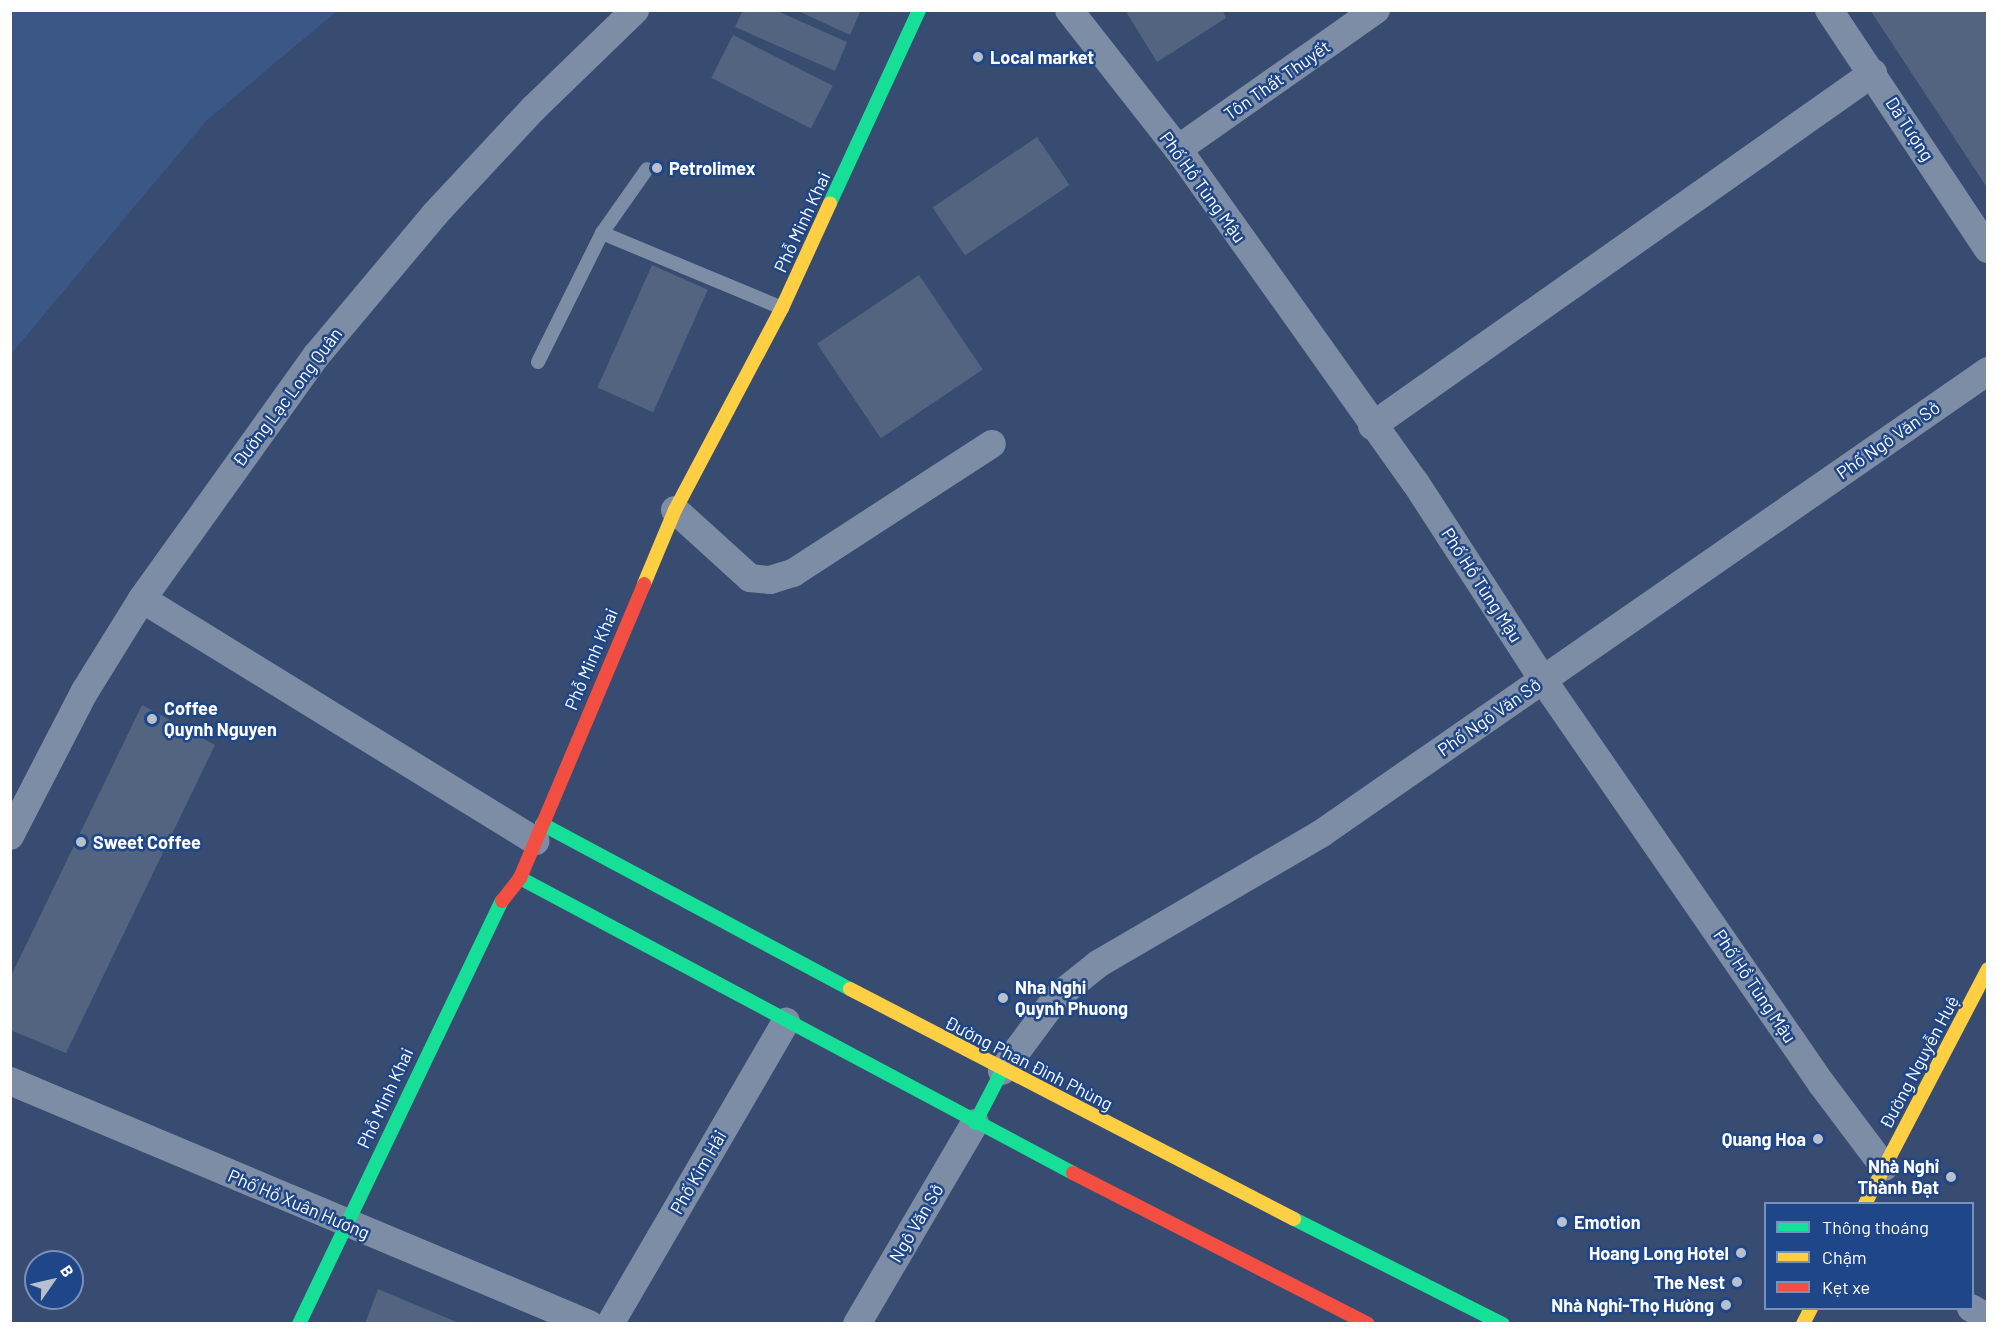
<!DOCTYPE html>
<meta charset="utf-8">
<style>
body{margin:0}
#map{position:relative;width:1998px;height:1334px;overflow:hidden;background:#374c70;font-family:Barlow,sans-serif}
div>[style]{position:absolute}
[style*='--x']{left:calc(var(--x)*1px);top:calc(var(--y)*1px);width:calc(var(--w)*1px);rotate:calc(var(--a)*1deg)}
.water>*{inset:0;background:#3b5786}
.building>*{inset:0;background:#536481;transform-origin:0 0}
.lane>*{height:14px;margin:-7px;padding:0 7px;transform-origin:7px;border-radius:7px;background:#7e8da6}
.street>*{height:28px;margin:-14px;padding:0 14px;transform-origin:14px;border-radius:14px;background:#7e8da6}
.fast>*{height:14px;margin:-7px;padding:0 7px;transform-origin:7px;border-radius:7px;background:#16e098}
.slow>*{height:14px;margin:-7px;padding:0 7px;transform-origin:7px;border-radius:7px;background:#ffcf43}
.jam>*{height:14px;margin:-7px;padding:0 7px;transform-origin:7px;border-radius:7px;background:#f24e42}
.dots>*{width:16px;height:16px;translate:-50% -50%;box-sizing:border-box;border:3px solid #1f4688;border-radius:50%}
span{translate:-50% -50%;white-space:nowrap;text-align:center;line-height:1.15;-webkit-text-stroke:5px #1f4688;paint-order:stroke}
.poi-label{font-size:18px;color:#fff;font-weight:700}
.left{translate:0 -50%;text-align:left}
.right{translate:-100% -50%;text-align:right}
.street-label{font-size:18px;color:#fff}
.frame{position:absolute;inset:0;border:12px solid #fff;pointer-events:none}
.legend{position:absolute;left:1764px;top:1202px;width:210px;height:108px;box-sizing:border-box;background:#1f4688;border:2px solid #7990b8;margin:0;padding:8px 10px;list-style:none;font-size:18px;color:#fff}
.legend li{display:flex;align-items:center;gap:12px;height:30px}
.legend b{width:30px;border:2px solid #7990b8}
.north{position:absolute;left:24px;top:1250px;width:60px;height:60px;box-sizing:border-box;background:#1f4688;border:2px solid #7990b8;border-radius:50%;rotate:56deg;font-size:16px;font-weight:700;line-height:24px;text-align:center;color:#fff}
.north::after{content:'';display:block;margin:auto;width:21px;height:27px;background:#b9c0cd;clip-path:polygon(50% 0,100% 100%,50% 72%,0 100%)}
</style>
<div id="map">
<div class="water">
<i style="clip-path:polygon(11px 10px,337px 11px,207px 120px,11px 354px)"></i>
</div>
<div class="building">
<i style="clip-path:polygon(743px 10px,775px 10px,847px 42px,835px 71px,735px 27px)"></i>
<i style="clip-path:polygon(796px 10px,861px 10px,850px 35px)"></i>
<i style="clip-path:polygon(1125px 10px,1222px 10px,1226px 18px,1157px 62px)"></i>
<i style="clip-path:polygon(1870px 10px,1988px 10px,1988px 189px)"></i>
<i style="left:733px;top:35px;width:112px;height:48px;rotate:27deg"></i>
<i style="left:1037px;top:137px;width:58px;height:126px;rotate:56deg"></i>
<i style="left:652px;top:265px;width:61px;height:134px;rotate:24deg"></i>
<i style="left:919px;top:275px;width:114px;height:123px;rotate:56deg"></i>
<i style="clip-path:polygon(142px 705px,215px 745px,66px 1053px,10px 1030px,10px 978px)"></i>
<i style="clip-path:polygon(378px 1289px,459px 1323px,459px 1324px,365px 1324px)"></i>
</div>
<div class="lane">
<i style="--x:602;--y:233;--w:195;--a:22.6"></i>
<i style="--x:538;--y:362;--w:144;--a:-63.6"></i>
<i style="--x:602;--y:233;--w:78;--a:-54.9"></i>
</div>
<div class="street">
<i style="--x:1069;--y:10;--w:177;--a:51.9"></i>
<i style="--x:1178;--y:149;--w:409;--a:54.6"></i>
<i style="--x:1415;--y:482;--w:236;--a:57.1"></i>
<i style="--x:1543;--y:680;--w:490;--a:55.4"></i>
<i style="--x:1821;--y:1083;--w:105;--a:53.1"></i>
<i style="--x:1829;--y:10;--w:287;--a:56.4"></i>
<i style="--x:1178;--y:149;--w:242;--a:-35.1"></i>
<i style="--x:1372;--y:426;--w:613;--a:-35.17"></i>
<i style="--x:675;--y:510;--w:101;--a:42.2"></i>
<i style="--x:750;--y:578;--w:20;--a:6"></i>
<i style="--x:770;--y:580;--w:24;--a:-17"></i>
<i style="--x:793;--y:573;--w:237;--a:-33"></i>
<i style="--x:142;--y:599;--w:462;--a:31.6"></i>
<i style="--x:10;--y:836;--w:163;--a:-62.7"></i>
<i style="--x:85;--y:691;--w:108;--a:-58.2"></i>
<i style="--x:142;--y:599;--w:299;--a:-54.4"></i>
<i style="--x:316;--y:356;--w:185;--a:-50"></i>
<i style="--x:435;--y:214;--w:145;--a:-47"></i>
<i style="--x:534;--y:108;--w:141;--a:-44.1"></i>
<i style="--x:1002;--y:1071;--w:92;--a:-53.4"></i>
<i style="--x:1057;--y:997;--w:53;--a:-38.8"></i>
<i style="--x:1098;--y:964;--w:259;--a:-30.3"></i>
<i style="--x:1322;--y:833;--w:811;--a:-34.75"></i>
<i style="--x:10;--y:1081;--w:628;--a:22.77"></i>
<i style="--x:1971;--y:1308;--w:20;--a:30"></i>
<i style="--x:610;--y:1324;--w:350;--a:-59.8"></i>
<i style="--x:857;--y:1324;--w:233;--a:-59.6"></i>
</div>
<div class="fast">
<i style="--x:830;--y:203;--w:213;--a:-65.2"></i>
<i style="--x:542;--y:824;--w:349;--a:28.2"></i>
<i style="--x:520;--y:878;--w:627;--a:28.08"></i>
<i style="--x:975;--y:1123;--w:59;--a:-62.6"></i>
<i style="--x:1294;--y:1219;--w:234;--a:26.7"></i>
<i style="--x:299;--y:1324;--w:469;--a:-64.4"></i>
</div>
<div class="slow">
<i style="--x:644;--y:584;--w:80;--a:-67.3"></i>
<i style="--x:675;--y:510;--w:229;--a:-62.1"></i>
<i style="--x:782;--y:308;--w:115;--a:-65.4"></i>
<i style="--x:850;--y:989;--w:500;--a:27.38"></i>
<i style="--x:1865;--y:1204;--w:265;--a:-62.4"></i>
<i style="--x:1803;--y:1324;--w:18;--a:-63"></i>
</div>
<div class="jam">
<i style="--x:502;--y:901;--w:29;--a:-52"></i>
<i style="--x:520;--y:878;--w:319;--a:-67.1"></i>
<i style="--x:1073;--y:1173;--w:331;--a:27.1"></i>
</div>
<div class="dots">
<i style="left:978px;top:57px;background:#b9c0cd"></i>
<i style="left:657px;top:168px;background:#b9c0cd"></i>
<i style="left:152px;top:719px;background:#b9c0cd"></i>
<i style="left:81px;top:842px;background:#b9c0cd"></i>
<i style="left:1003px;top:998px;background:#b9c0cd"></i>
<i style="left:1818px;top:1139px;background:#b9c0cd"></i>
<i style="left:1951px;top:1177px;background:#b9c0cd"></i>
<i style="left:1562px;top:1222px;background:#b9c0cd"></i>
<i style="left:1741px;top:1253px;background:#b9c0cd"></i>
<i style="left:1737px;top:1282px;background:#b9c0cd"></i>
<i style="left:1726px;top:1305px;background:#b9c0cd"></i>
</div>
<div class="poi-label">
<span class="left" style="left:990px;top:57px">Local market</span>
<span class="left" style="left:669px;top:168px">Petrolimex</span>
<span class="left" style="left:164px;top:719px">Coffee<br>Quynh Nguyen</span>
<span class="left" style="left:93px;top:842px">Sweet Coffee</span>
<span class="left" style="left:1015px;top:998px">Nha Nghi<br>Quynh Phuong</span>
<span class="right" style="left:1806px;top:1139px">Quang Hoa</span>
<span class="right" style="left:1939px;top:1177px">Nhà Nghỉ<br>Thành Đạt</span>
<span class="left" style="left:1574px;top:1222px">Emotion</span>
<span class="right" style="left:1729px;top:1253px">Hoang Long Hotel</span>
<span class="right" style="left:1725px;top:1282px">The Nest</span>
<span class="right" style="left:1714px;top:1305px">Nhà Nghỉ-Thọ Hường</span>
</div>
<div class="street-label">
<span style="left:1277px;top:80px;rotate:-35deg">Tôn Thất Thuyết</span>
<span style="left:1910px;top:129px;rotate:57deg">Dã Tượng</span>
<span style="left:1203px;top:187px;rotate:54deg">Phố Hồ Tùng Mậu</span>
<span style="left:802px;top:222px;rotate:-65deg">Phỗ Minh Khai</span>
<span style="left:287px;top:397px;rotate:-53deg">Đường Lạc Long Quân</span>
<span style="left:1888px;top:440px;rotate:-35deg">Phố Ngô Văn Sở</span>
<span style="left:1482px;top:585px;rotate:57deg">Phố Hồ Tùng Mậu</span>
<span style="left:591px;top:659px;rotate:-67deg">Phỗ Minh Khai</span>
<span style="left:1489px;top:717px;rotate:-35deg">Phố Ngô Văn Sở</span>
<span style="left:1755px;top:986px;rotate:56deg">Phố Hồ Tùng Mậu</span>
<span style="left:1919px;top:1062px;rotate:-62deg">Đường Nguyễn Huệ</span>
<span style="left:1029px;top:1063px;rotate:27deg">Đường Phan Đình Phùng</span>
<span style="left:385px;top:1098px;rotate:-65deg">Phỗ Minh Khai</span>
<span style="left:698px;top:1172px;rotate:-60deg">Phố Kim Hải</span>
<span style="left:299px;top:1204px;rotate:23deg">Phố Hồ Xuân Hương</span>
<span style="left:916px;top:1223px;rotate:-59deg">Ngô Văn Sở</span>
</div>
<div class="frame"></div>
<ul class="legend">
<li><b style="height:8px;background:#16e098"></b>Thông thoáng</li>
<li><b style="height:8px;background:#ffcf43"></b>Chậm</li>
<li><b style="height:8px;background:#f24e42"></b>Kẹt xe</li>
</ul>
<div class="north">B</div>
</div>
